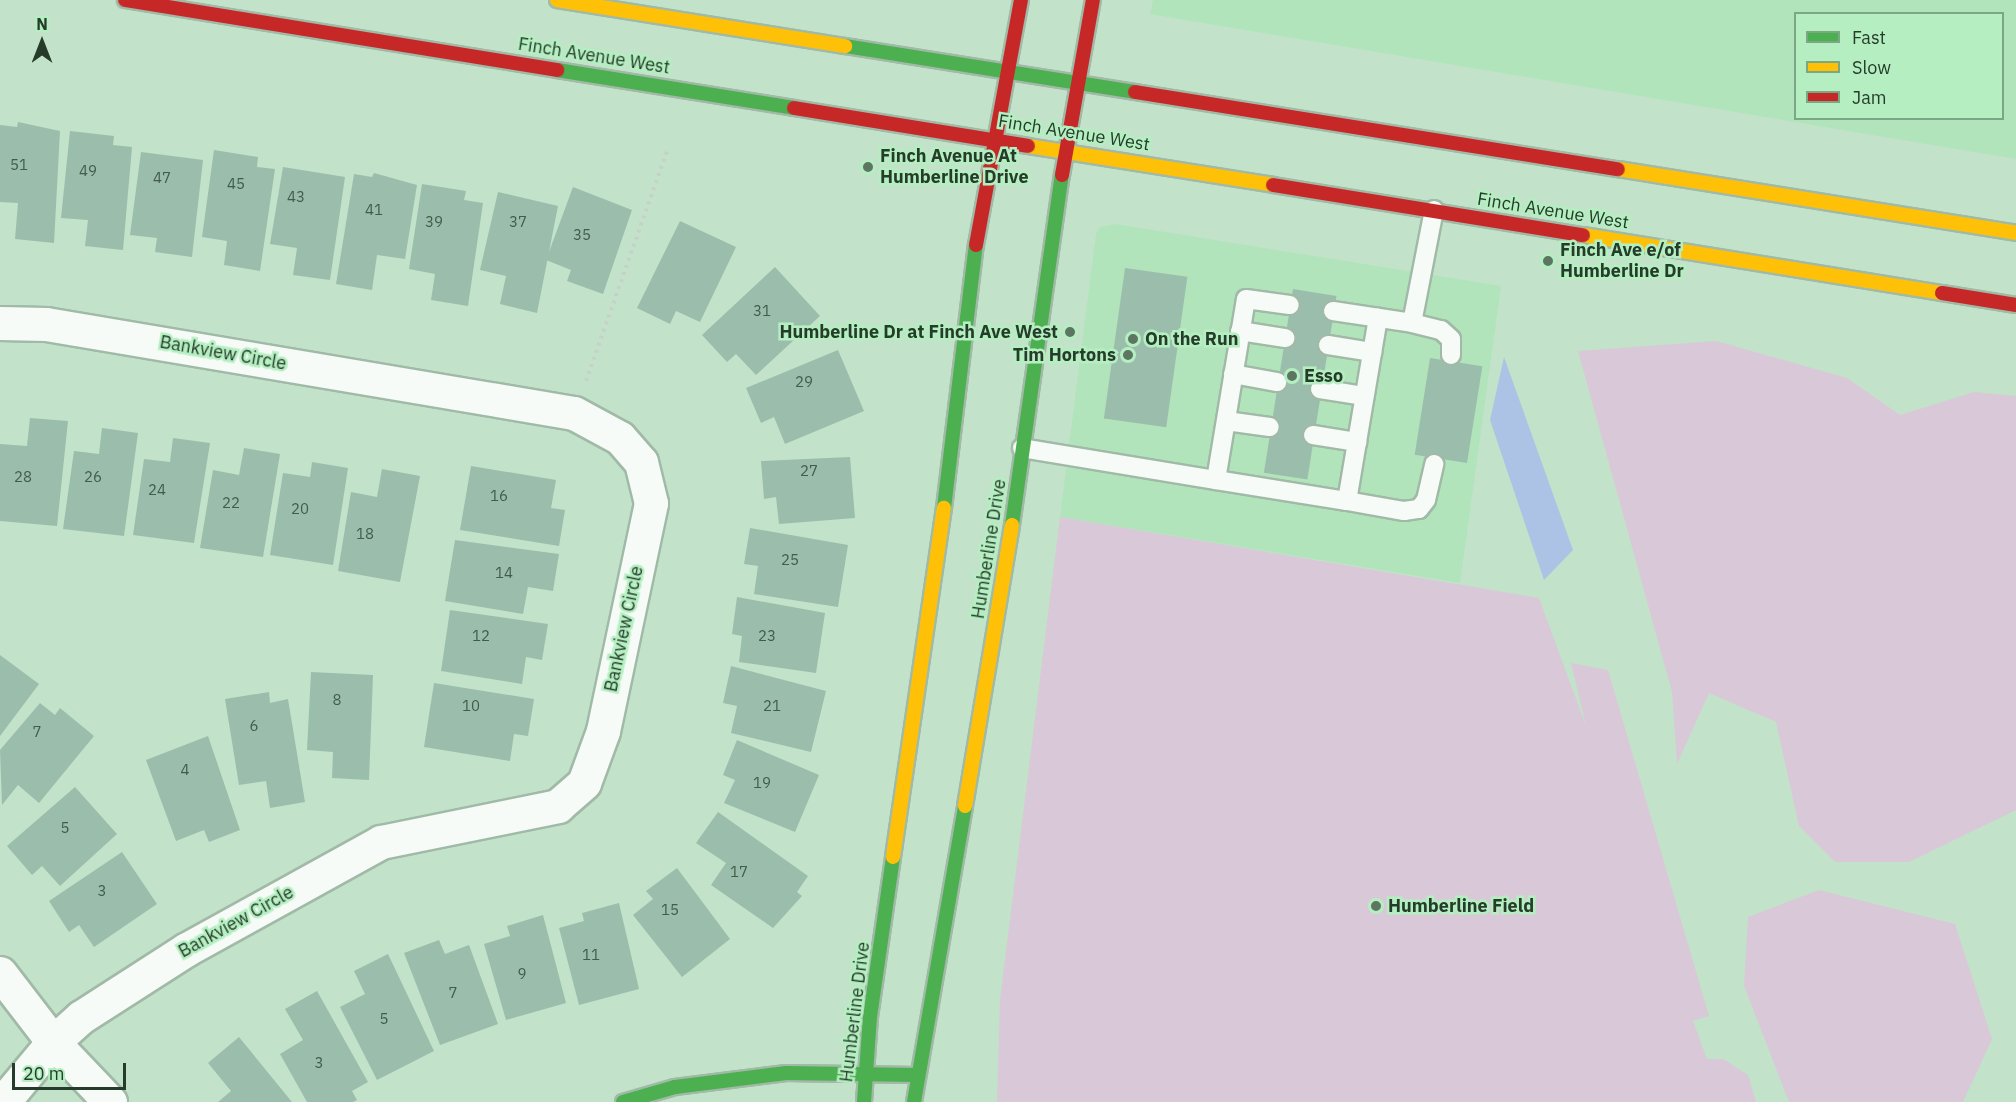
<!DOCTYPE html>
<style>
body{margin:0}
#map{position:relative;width:2016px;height:1102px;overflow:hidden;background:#c2e2c9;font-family:"IBM Plex Sans",sans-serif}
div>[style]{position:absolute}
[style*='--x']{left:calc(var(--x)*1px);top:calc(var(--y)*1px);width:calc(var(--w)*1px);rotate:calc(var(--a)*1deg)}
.built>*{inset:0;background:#b2e4bc}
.green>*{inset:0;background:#d9c9d8}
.water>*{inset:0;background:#acc3e6}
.building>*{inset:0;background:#9bbeac;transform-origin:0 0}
.path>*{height:4px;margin-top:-2px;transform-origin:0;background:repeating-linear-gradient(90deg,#c7d0c9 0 3px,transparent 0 7.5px)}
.roads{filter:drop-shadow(2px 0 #a1baa7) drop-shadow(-2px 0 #a1baa7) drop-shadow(0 2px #a1baa7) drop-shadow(0 -2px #a1baa7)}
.lane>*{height:18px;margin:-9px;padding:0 9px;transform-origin:9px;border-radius:9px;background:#f6fbf7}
.street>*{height:33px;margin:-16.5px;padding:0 16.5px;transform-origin:16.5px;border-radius:16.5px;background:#f6fbf7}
.fast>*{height:14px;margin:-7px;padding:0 7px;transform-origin:7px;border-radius:7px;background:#4caf50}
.slow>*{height:14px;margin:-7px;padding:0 7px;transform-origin:7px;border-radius:7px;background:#ffc107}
.jam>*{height:14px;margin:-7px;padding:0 7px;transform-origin:7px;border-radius:7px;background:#c62828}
.dots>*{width:16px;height:16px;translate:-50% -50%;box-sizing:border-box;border:3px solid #b5efc1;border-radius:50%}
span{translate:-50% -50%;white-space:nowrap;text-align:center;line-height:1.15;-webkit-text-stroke:5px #b5efc1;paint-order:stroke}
.number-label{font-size:15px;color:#425c4a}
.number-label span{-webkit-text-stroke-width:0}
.street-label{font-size:18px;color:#253c2a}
.poi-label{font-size:18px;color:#253c2a;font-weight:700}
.left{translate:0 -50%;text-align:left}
.right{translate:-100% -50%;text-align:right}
.legend{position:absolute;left:1794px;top:12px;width:210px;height:108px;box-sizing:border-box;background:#b5efc1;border:2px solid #7ba785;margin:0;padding:8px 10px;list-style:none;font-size:18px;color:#253c2a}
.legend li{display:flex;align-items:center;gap:12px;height:30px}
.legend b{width:30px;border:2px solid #7ba785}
.north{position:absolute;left:12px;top:12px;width:60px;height:60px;-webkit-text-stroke:4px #b5efc1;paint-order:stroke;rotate:0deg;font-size:16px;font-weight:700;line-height:24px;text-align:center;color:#253c2a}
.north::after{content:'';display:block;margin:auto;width:21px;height:27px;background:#253c2a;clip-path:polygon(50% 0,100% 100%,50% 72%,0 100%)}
.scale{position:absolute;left:12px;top:1063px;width:114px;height:27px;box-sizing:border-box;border:3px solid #253c2a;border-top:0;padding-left:8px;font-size:18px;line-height:21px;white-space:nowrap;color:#253c2a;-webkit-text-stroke:4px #b5efc1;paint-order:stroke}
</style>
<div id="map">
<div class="built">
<i style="clip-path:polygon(evenodd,1153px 0,2016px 0,2016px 159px,1150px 14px,1153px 0,1796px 14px,2002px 14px,2002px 118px,1796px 118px,1796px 14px)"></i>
<i style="clip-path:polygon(1115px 224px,1501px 286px,1460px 583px,1060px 517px,1096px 234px,1100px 227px)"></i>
</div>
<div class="green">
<i style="clip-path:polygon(1716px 341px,1847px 378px,1900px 415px,1974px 392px,2016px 396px,2016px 810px,1909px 862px,1835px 862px,1799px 826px,1776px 722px,1709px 693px,1677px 764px,1672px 692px,1578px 351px)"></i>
<i style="clip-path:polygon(1060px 517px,1539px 598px,1586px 726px,1571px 663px,1608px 670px,1709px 1016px,1693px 1021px,1707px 1059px,1723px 1059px,1748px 1075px,1756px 1102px,997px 1102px,1000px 1000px)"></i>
<i style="clip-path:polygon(1819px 890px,1955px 924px,1992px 1039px,1963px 1102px,1789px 1102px,1744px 986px,1748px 917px)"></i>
</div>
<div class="water">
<i style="clip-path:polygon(1504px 357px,1573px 550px,1544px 580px,1490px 420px)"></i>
</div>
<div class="building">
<i style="clip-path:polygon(18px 122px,60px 131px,54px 243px,15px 239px,18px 203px,0 202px,0 125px,17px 127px)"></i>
<i style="clip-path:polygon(70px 131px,114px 136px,113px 145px,132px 147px,123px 250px,85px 246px,88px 220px,61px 218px)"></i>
<i style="clip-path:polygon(214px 150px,258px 157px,257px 167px,275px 169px,260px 271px,224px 265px,227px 241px,202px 237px)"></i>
<i style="clip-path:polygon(141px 152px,203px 160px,192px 257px,155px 252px,157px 238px,130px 235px)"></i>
<i style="clip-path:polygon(283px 167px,345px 177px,330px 280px,293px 275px,297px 248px,270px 244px)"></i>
<i style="clip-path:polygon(374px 173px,417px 185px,405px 259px,377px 255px,372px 290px,336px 284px,354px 174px,372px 177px)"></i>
<i style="clip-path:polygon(422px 184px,466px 191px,464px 200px,483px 203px,468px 306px,431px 300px,435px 274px,409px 269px)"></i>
<i style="clip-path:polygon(573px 187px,632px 210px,603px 294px,567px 281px,571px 270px,546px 260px)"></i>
<i style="clip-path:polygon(498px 192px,558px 206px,537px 313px,500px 304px,506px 276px,480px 270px)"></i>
<i style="clip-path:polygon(680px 221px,736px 247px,700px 322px,676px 311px,670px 324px,637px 308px)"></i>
<i style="clip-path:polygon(775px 267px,820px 316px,756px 375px,736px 354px,727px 362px,702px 335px)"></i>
<i style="left:1125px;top:268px;width:63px;height:152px;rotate:8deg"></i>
<i style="left:1293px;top:289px;width:44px;height:186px;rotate:9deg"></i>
<i style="clip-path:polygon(838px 350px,864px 411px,785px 444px,774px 417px,761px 423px,746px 388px)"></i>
<i style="left:1430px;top:358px;width:53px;height:98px;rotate:9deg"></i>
<i style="clip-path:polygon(30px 418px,68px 421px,57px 526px,0 521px,0 444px,27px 446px)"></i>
<i style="clip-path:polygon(102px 428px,138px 433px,124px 536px,63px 529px,74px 451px,99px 454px)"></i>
<i style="clip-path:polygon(173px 438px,210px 443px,194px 543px,133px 535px,144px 459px,170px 462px)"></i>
<i style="clip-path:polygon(244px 448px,280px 454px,263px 557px,200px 548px,213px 470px,239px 475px)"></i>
<i style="clip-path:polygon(850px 457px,855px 518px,779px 524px,776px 497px,764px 499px,761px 461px)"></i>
<i style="clip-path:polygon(312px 462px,348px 468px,333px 565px,270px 555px,283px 473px,310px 477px)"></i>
<i style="clip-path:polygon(471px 466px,556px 480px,551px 508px,565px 510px,559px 546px,460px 530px)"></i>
<i style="clip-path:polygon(382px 469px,420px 476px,400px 582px,338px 571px,351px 492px,377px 497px)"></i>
<i style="clip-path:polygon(750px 528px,848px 545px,838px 607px,754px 594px,758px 566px,744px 564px)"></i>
<i style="clip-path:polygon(455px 540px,559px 554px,553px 591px,528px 587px,523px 614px,445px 601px)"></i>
<i style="clip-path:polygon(737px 597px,825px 613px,816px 673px,739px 662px,742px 636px,732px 634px)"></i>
<i style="clip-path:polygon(450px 610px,548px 624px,542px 660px,526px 657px,522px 684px,441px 671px)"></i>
<i style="clip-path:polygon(0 655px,39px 684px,0 736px)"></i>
<i style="clip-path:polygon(731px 666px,826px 691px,811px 752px,731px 733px,737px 706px,723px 703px)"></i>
<i style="clip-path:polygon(311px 672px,373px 675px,369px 780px,332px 778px,333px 752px,307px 750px)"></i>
<i style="clip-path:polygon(434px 683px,534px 699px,528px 736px,514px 734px,510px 761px,424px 747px)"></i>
<i style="clip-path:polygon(269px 692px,270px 703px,288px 699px,305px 802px,270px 808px,266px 781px,239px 785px,225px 699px)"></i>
<i style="clip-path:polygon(40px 703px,55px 715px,60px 708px,94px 736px,39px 803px,18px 785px,2px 805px,0 750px)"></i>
<i style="clip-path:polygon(208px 736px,240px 830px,209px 842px,204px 830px,176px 841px,146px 760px)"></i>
<i style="clip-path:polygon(737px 740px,819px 775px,795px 832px,724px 803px,735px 780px,723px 775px)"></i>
<i style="clip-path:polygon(75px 787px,117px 834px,60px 886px,42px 866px,32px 875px,7px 846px)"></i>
<i style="clip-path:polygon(718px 812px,808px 876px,797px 892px,802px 896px,773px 928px,711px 885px,726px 863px,696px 843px)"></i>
<i style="clip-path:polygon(122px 852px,157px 904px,94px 947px,79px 925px,69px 932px,49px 901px)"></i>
<i style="clip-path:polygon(677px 868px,730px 939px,682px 977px,633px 915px,653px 899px,646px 891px)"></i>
<i style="clip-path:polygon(619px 903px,639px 989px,579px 1005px,559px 928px,584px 921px,582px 913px)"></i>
<i style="clip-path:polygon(543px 915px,566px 1003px,506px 1020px,484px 944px,510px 936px,507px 926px)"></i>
<i style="clip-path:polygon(439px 940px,445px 954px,469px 945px,498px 1024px,440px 1045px,404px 953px)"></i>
<i style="clip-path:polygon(388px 954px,434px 1051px,377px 1080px,340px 1007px,365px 994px,354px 971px)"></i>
<i style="clip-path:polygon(317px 991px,368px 1082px,352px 1091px,357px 1100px,353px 1102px,307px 1102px,280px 1054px,303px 1040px,285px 1009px)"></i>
<i style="clip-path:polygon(239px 1037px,292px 1102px,218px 1102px,231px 1091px,208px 1063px)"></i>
</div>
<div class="path">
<i style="--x:586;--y:381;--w:247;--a:-70.6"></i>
</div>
<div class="roads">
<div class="lane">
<i style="--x:1333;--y:311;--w:80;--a:8.6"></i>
<i style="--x:1412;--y:323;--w:115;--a:-79"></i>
<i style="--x:1412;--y:323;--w:30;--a:14"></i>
<i style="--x:1441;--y:330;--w:13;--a:42"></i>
<i style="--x:1451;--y:339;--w:16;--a:90"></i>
<i style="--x:1240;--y:331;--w:46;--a:8.8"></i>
<i style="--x:1328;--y:345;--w:45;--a:9"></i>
<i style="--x:1233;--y:374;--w:45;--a:10.3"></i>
<i style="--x:1320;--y:389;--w:45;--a:9"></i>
<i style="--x:1226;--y:421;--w:44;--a:7.8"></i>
<i style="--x:1313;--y:435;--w:45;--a:9"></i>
<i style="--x:1022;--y:448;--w:197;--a:9.4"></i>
<i style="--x:1216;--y:480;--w:183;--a:-80.6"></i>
<i style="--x:1246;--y:299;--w:44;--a:7.8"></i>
<i style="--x:1216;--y:480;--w:133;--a:9.1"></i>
<i style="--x:1347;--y:501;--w:186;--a:-80.4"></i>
<i style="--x:1347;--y:501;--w:58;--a:10"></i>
<i style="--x:1404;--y:511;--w:15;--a:-8"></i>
<i style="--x:1419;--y:509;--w:11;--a:-52"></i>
<i style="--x:1426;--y:500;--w:37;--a:-77"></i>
</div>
<div class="street">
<i style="--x:0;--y:323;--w:46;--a:1.2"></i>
<i style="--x:46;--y:324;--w:535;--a:9.57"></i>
<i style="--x:574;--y:413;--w:52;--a:28.5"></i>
<i style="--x:620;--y:438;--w:32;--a:49"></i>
<i style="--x:641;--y:462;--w:42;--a:76.3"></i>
<i style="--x:651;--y:503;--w:233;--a:101.9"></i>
<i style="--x:603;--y:731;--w:55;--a:110.1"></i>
<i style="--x:584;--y:783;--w:35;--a:139"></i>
<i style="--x:558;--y:806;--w:181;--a:168.5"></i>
<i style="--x:381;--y:842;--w:222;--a:151.1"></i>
<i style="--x:187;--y:949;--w:126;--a:147.3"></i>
<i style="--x:81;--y:1017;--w:38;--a:138"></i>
<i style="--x:53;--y:1042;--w:78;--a:129.8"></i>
<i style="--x:0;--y:973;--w:87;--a:52.5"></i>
<i style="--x:53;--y:1042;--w:83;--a:46.5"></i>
</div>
<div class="fast">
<i style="--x:845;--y:46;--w:294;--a:9"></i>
<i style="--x:557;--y:70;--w:240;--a:9.1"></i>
<i style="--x:944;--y:508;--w:265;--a:-83.1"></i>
<i style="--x:1012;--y:525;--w:354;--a:-81.9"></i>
<i style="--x:623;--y:1102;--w:54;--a:-16.1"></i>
<i style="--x:675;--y:1087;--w:112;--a:-7.2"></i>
<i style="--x:786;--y:1073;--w:130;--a:0.9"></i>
<i style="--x:864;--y:1102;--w:85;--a:-86"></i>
<i style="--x:870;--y:1017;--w:162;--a:-81.8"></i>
<i style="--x:914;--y:1102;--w:300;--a:-80.2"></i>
</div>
<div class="slow">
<i style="--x:557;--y:0;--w:292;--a:9.1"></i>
<i style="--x:1028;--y:146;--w:248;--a:9"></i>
<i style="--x:1618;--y:169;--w:403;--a:9.1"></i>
<i style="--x:1583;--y:235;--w:364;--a:9.2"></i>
<i style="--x:965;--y:806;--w:285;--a:-80.5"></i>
<i style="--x:893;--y:857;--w:353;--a:-81.7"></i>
</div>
<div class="jam">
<i style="--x:125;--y:0;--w:438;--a:9.2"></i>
<i style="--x:1135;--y:92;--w:489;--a:9.1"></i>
<i style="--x:794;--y:108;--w:237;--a:9.2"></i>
<i style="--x:1062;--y:175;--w:178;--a:-80"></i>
<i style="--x:1273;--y:185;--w:314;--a:9.2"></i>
<i style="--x:976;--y:245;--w:249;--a:-79.6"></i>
<i style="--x:1942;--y:293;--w:75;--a:9.2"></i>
</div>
</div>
<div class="dots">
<i style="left:868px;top:167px;background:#5c7662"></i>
<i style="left:1548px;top:261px;background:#5c7662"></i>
<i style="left:1070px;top:332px;background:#5c7662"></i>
<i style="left:1133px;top:339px;background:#5c7662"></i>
<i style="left:1128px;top:355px;background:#5c7662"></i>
<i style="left:1292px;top:376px;background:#5c7662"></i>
<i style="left:1376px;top:906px;background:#5c7662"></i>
</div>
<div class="number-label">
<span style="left:19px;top:165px">51</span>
<span style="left:88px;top:171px">49</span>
<span style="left:162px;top:178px">47</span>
<span style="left:236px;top:184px">45</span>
<span style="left:296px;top:197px">43</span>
<span style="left:374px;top:210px">41</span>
<span style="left:434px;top:222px">39</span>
<span style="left:518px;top:222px">37</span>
<span style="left:582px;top:235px">35</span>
<span style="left:762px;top:311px">31</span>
<span style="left:804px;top:382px">29</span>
<span style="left:809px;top:471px">27</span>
<span style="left:23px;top:477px">28</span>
<span style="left:93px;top:477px">26</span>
<span style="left:157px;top:490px">24</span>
<span style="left:499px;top:496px">16</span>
<span style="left:231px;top:503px">22</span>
<span style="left:300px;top:509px">20</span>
<span style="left:365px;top:534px">18</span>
<span style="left:790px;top:560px">25</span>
<span style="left:504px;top:573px">14</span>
<span style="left:481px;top:636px">12</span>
<span style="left:767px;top:636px">23</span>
<span style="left:337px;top:700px">8</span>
<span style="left:471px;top:706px">10</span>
<span style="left:772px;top:706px">21</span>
<span style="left:254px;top:726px">6</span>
<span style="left:37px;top:732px">7</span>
<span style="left:185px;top:770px">4</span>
<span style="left:762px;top:783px">19</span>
<span style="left:65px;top:828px">5</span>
<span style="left:739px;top:872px">17</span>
<span style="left:102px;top:891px">3</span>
<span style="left:670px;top:910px">15</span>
<span style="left:591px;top:955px">11</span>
<span style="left:522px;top:974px">9</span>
<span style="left:453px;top:993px">7</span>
<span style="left:384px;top:1019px">5</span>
<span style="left:319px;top:1063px">3</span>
</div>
<div class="street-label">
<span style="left:594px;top:56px;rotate:9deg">Finch Avenue West</span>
<span style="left:1074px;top:133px;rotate:9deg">Finch Avenue West</span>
<span style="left:1553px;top:211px;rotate:9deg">Finch Avenue West</span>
<span style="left:223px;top:353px;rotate:10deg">Bankview Circle</span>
<span style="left:989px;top:549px;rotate:-81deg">Humberline Drive</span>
<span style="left:624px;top:629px;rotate:-78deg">Bankview Circle</span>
<span style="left:236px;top:922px;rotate:-29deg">Bankview Circle</span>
<span style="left:855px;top:1012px;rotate:-83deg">Humberline Drive</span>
</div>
<div class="poi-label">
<span class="left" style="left:880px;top:167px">Finch Avenue At<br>Humberline Drive</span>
<span class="left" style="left:1560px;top:261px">Finch Ave e/of<br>Humberline Dr</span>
<span class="right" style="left:1058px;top:332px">Humberline Dr at Finch Ave West</span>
<span class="left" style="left:1145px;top:339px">On the Run</span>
<span class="right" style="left:1116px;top:355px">Tim Hortons</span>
<span class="left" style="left:1304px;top:376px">Esso</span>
<span class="left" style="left:1388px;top:906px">Humberline Field</span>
</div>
<ul class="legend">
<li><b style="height:8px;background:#4caf50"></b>Fast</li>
<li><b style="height:8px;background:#ffc107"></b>Slow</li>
<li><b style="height:8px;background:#c62828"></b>Jam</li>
</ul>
<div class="north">N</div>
<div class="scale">20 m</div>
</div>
